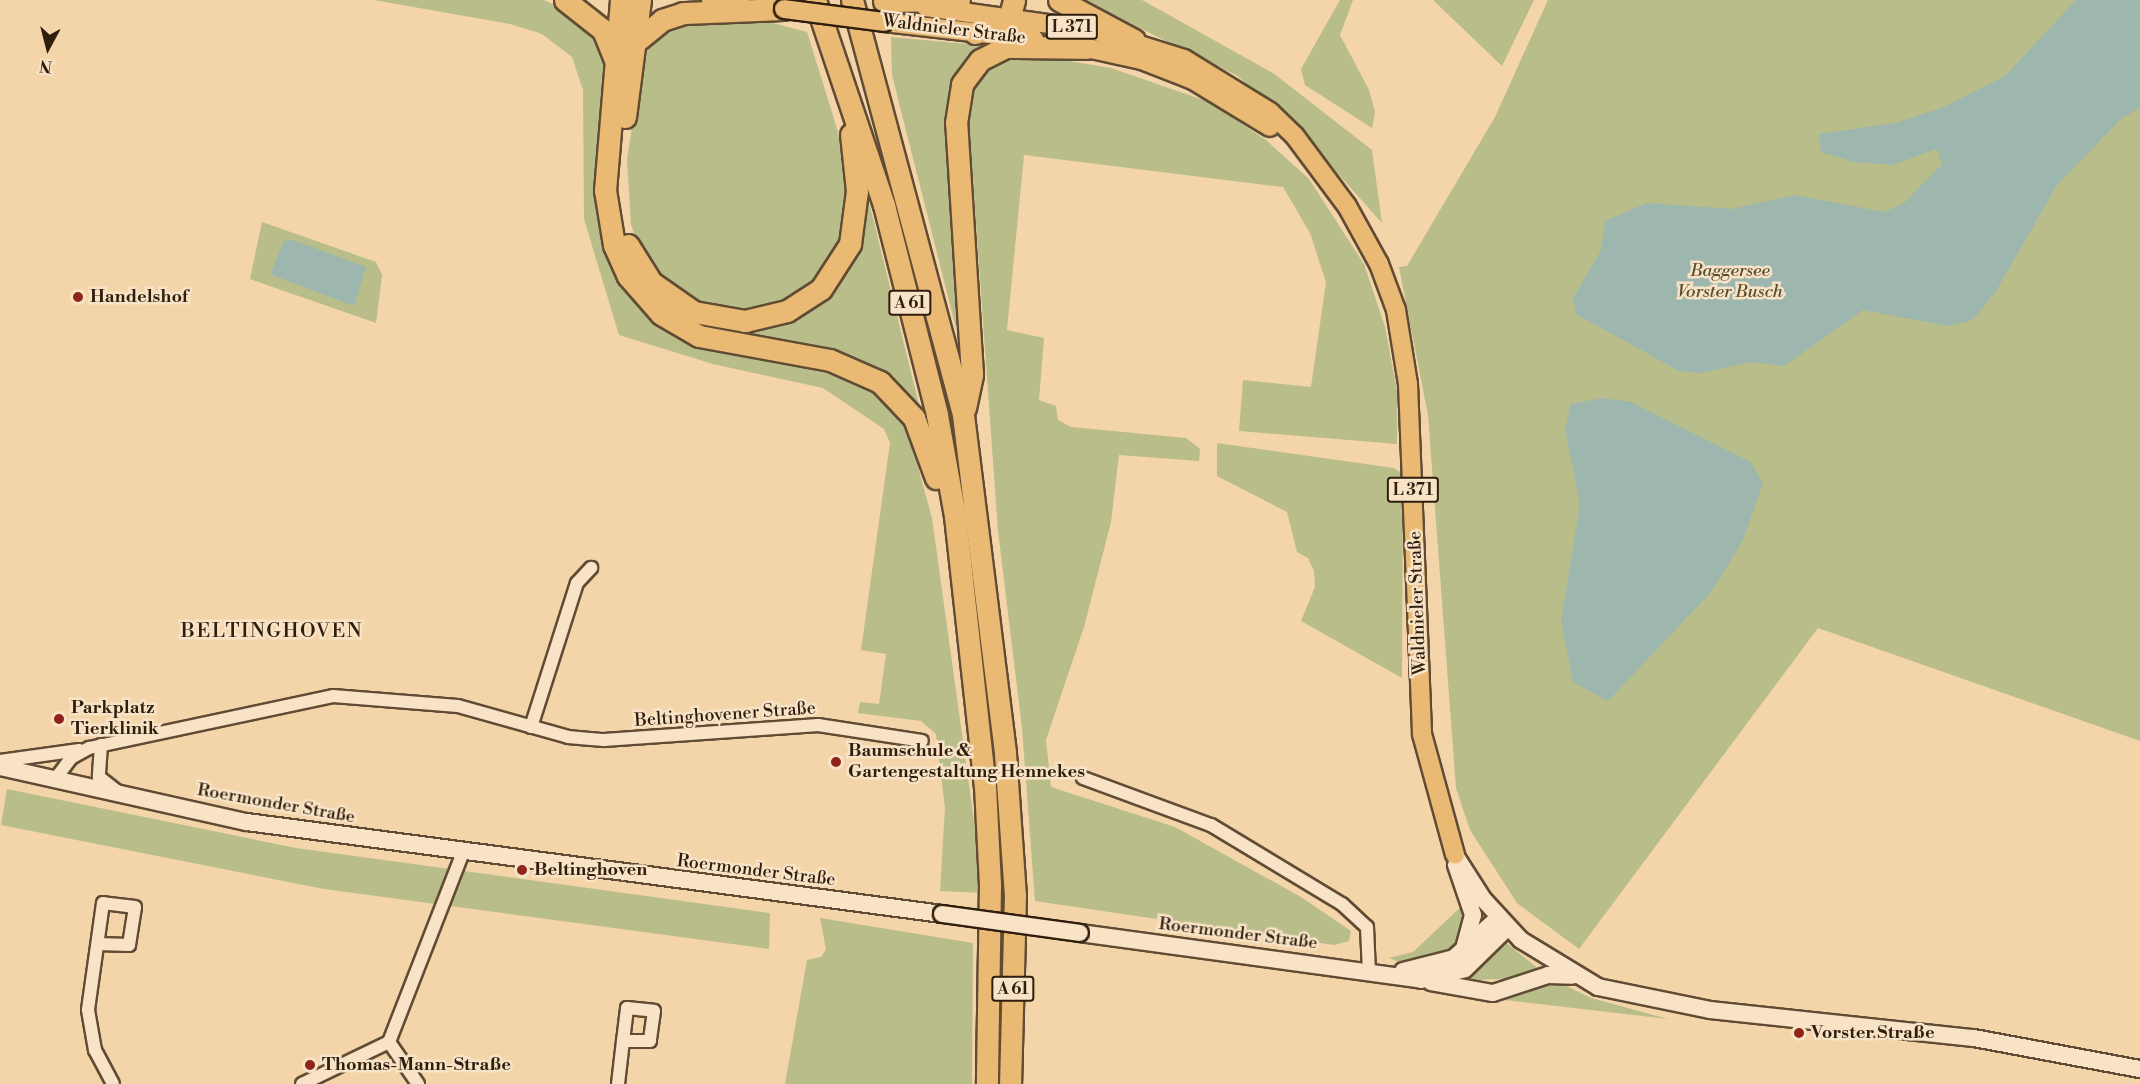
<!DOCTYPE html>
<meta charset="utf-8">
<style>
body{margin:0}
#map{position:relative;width:2140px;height:1084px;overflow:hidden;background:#f4d4a9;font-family:"Libre Bodoni",serif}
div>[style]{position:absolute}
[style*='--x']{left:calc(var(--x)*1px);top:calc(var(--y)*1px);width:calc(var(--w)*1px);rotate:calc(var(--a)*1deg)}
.green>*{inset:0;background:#b8bd8a}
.water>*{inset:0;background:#9db7af}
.roads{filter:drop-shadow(2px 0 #604c34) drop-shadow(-2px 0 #604c34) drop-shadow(0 2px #604c34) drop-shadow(0 -2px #604c34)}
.street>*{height:12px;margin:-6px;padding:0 6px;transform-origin:6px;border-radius:6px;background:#f8e3c7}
.secondary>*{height:16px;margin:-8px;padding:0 8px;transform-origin:8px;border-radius:8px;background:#f8e3c7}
.primary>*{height:18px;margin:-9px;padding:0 9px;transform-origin:9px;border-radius:9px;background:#eaba74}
.highway>*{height:21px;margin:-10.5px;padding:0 10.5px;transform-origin:10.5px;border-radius:10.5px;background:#eaba74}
.bridges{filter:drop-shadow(2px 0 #2f1e0d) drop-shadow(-2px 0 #2f1e0d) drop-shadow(0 2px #2f1e0d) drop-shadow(0 -2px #2f1e0d)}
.secondary-bridge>*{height:16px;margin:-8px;padding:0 8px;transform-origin:8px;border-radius:8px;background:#f8e3c7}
.primary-bridge>*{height:18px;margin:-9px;padding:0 9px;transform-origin:9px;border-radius:9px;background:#eaba74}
.dots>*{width:16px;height:16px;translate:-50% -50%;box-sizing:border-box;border:3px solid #f8e3c7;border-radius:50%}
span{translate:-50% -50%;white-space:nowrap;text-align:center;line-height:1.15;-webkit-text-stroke:5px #f8e3c7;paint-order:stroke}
.shield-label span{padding:2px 4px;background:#f8e3c7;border:2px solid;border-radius:4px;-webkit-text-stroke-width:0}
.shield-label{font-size:16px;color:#2f1e0d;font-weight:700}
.street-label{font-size:18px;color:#2f1e0d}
.park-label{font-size:18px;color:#584e32;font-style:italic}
.poi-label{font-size:18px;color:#2f1e0d;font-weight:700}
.left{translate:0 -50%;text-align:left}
.neighbourhood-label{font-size:20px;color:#2f1e0d;letter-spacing:1.5px}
.north{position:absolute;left:18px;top:18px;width:60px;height:60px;-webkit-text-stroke:4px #f8e3c7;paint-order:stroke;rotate:187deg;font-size:16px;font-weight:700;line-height:24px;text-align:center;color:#2f1e0d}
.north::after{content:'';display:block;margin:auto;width:21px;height:27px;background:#2f1e0d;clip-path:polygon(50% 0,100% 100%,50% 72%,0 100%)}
</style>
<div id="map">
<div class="green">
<i style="clip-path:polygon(374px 0,544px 0,582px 19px,597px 34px,605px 67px,599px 218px,606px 248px,655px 322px,705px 348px,851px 378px,892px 406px,907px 427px,932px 518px,984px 893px,940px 891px,945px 808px,936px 734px,921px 721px,858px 713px,860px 702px,879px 704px,886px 654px,861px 650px,890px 443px,884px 429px,823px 388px,713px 364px,619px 335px,584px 219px,583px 90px,572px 57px,542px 34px,510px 24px)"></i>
<i style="clip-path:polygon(1082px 0,1142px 0,1273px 73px,1372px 150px,1382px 223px,1291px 121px,1236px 75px)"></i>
<i style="clip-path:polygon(1340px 0,1353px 0,1340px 35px,1369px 90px,1375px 112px,1372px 128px,1305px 85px,1301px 69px)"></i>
<i style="clip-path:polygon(1433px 0,1534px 0,1502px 66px)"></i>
<i style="clip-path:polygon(1548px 0,2140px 0,2140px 741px,1818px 628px,1579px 949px,1517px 903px,1470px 830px,1456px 788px,1428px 415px,1399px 267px,1407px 266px,1495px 117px)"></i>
<i style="clip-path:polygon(761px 20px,807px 32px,838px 132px,848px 199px,841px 238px,806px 293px,769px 309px,714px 310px,658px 278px,641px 256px,631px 224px,627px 160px,641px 66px,649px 47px,674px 22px)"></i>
<i style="clip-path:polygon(891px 37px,989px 46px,958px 79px,966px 368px,892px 75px)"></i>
<i style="clip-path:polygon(1040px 56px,1111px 68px,1209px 102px,1266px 140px,1309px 179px,1364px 264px,1385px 327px,1397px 391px,1397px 444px,1239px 431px,1243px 380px,1311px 387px,1326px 282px,1310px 233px,1283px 187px,1024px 155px,1007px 330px,1044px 338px,1039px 400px,1056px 406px,1058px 420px,1071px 427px,1186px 438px,1200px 449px,1199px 461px,1119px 455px,1111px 522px,1084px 627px,1046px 740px,1051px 787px,1175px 827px,1301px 897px,1351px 931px,1349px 941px,1334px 945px,1035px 901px,1022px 728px,998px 531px,968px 111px,974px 80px,995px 59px)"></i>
<i style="clip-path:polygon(864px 182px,924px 425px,895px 387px,687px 323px,643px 288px,624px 243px,709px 323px,834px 287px,862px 234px)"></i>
<i style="clip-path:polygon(262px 222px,376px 262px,382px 275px,376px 323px,250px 279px)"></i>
<i style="clip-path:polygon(1217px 443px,1394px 468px,1403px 474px,1402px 678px,1301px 621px,1315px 587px,1314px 571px,1308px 558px,1297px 552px,1287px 512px,1217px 476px)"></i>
<i style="clip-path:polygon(7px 789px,296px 848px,770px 913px,769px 949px,324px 889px,1px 825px)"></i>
<i style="clip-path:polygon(1464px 904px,1462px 937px,1445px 956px,1407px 965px,1389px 958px,1413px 952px)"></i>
<i style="clip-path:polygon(820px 918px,973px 943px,972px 1084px,785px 1084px,807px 960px,821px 957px,826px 949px)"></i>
<i style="clip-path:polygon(1504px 941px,1540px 970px,1504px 986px,1503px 979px,1470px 980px,1470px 986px,1463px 982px)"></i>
<i style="clip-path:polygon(1558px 982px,1591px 998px,1668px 1019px,1471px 996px)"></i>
</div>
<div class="water">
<i style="clip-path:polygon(2076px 0,2140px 0,2140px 107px,2120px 120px,2057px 185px,1996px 291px,1973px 320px,1948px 326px,1863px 310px,1784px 366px,1751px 362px,1701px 373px,1679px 371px,1576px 314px,1573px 298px,1601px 250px,1605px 221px,1647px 203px,1732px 209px,1795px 195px,1884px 212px,1904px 203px,1942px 164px,1937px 149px,1892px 165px,1854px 162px,1821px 152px,1819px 134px,1896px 123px,1944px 107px,2005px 76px)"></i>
<i style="clip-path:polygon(292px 240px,366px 267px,354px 306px,270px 274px,284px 241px)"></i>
<i style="clip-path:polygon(1602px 398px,1631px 402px,1751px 462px,1763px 483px,1743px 540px,1711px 592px,1608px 701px,1573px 682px,1561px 621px,1580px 504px,1565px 429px,1571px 404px)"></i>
</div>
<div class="roads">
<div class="street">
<i style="--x:531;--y:727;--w:151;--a:-72.3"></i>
<i style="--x:577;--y:583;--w:21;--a:-47"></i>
<i style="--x:101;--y:745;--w:32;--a:94"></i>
<i style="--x:99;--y:777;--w:23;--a:38"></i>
<i style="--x:0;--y:761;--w:80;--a:-7.9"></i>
<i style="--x:56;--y:778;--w:25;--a:-53"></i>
<i style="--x:71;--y:758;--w:21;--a:-29"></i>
<i style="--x:89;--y:748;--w:249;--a:-12"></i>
<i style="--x:333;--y:696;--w:125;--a:4.6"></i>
<i style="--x:458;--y:706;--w:114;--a:15.7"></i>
<i style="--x:568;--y:737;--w:36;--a:5"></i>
<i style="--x:604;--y:740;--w:215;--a:-4"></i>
<i style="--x:818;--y:725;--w:105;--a:8.7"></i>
<i style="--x:1083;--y:778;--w:136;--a:20.2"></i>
<i style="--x:1211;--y:825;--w:153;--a:31.1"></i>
<i style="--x:1342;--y:904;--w:34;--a:43"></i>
<i style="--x:1367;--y:927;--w:46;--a:87.5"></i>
<i style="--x:98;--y:944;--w:31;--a:2"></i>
<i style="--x:129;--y:945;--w:38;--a:-81"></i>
<i style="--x:135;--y:907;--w:32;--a:-173"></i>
<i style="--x:103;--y:903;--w:108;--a:98"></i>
<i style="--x:88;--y:1010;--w:41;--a:80.1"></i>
<i style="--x:95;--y:1050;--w:38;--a:62"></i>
<i style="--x:302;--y:1084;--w:97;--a:-25.8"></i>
<i style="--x:418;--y:1084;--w:51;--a:-124.6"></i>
<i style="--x:389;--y:1042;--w:204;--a:-68.7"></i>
<i style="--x:618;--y:1084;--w:43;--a:-83.4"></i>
<i style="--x:623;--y:1041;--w:33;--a:-83"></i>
<i style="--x:627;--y:1008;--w:27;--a:6"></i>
<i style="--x:654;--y:1011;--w:30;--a:98"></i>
<i style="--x:650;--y:1041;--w:27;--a:180"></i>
</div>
<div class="secondary">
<i style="--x:0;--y:767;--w:253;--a:12.6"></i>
<i style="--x:247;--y:822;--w:701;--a:7.54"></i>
<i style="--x:1455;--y:855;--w:52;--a:57.5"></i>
<i style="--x:1483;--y:899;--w:56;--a:47.2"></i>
<i style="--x:1521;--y:940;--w:90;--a:31.4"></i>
<i style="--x:1598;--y:987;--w:114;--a:11.6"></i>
<i style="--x:1710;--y:1010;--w:265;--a:6.1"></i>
<i style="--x:1974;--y:1038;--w:169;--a:10.6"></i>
<i style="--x:1456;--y:865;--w:53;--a:71.2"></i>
<i style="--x:1473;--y:915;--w:34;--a:105"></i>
<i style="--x:1080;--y:933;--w:344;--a:7.8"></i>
<i style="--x:1421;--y:980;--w:45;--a:-14"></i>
<i style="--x:1465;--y:969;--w:60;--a:-44.3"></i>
<i style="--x:1403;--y:971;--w:53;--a:-14.3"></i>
<i style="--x:1454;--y:958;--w:61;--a:-42.3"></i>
<i style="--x:1431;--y:982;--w:63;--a:10.1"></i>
<i style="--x:1493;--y:993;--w:58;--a:-18.1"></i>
<i style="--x:1548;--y:975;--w:24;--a:2"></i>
</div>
<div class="primary">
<i style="--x:711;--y:0;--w:30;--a:8"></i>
<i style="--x:926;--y:7;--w:168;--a:7.9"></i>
<i style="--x:1092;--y:30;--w:96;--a:17.5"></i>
<i style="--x:1184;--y:59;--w:101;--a:31.6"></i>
<i style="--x:1270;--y:112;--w:33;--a:44"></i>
<i style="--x:1294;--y:135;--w:89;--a:53.3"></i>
<i style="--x:1347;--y:206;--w:66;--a:61.1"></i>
<i style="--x:1379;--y:264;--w:49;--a:69.7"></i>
<i style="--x:1396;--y:310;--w:75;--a:80.8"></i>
<i style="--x:1408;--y:384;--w:350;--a:87.7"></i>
<i style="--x:1422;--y:734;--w:125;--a:74.7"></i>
<i style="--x:884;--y:22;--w:151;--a:6.5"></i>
<i style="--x:1073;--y:45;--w:71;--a:12.3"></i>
<i style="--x:1142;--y:60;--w:55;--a:21.4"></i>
<i style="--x:1193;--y:80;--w:90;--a:31.4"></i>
</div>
<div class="highway">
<i style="--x:565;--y:0;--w:48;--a:38.3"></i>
<i style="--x:603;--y:30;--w:31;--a:68"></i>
<i style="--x:621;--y:0;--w:191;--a:94.8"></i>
<i style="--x:605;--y:190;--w:56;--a:80.7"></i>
<i style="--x:614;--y:245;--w:34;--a:66"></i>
<i style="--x:628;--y:276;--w:50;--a:49"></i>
<i style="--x:661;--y:314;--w:44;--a:30.1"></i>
<i style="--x:699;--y:336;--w:133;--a:10.4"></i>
<i style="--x:830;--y:360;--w:55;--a:23.7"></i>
<i style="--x:880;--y:382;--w:50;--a:46.6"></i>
<i style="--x:914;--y:418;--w:64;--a:69.9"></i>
<i style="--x:815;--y:0;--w:216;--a:71.4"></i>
<i style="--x:884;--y:205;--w:217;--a:75.8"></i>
<i style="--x:937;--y:415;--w:103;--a:79.9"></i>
<i style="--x:955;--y:516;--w:272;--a:83.7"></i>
<i style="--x:985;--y:786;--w:98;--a:87.1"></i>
<i style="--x:990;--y:884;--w:200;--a:90.9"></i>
<i style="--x:852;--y:0;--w:430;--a:75"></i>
<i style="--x:963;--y:415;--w:341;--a:82.9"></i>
<i style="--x:1005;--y:753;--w:142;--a:86"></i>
<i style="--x:1015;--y:895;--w:189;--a:91.5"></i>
<i style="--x:1059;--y:0;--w:85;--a:28.1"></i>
<i style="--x:884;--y:1;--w:75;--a:-0.8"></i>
<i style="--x:975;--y:33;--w:37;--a:-22"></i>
<i style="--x:1009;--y:19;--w:20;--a:-75"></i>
<i style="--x:634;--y:43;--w:36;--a:-39"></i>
<i style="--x:662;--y:20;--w:22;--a:-18"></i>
<i style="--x:683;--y:13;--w:101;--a:-2.3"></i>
<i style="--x:625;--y:117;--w:118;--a:-82.7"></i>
<i style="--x:628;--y:245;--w:44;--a:58.1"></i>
<i style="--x:651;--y:282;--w:52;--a:34.9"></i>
<i style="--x:694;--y:312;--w:52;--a:10"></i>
<i style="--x:745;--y:321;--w:43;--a:-13.4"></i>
<i style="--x:787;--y:311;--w:40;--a:-32.9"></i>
<i style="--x:821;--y:289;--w:54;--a:-57.2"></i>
<i style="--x:850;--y:244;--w:53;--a:-82.5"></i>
<i style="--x:857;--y:191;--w:57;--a:-96"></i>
<i style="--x:965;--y:408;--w:35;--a:-78"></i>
<i style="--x:972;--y:374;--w:252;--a:-93.6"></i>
<i style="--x:956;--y:123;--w:39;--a:-81"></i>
<i style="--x:962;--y:84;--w:30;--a:-53"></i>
<i style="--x:980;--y:60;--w:29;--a:-27"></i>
<i style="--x:1006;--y:47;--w:81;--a:0.7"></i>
</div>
</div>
<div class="bridges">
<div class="secondary-bridge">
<i style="--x:942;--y:914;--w:139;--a:7.8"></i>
</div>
<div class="primary-bridge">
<i style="--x:784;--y:9;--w:101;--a:7.4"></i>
</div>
</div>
<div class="dots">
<i style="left:78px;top:297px;background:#8f2418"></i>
<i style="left:59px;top:719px;background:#8f2418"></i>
<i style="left:836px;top:762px;background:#8f2418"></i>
<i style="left:522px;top:870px;background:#8f2418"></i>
<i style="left:1799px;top:1033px;background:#8f2418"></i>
<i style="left:310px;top:1065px;background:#8f2418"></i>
</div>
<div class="shield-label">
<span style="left:1072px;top:27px">L 371</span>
<span style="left:910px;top:303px">A 61</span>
<span style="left:1413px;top:490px">L 371</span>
<span style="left:1013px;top:989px">A 61</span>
</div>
<div class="street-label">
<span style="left:954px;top:30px;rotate:7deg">Waldnieler Straße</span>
<span style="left:1418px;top:603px;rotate:-92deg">Waldnieler Straße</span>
<span style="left:725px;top:715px;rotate:-4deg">Beltinghovener Straße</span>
<span style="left:276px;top:804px;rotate:10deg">Roermonder Straße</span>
<span style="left:756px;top:871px;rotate:7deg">Roermonder Straße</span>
<span style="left:1238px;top:934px;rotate:7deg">Roermonder Straße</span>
</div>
<div class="park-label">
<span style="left:1730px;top:282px">Baggersee<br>Vorster Busch</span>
</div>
<div class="poi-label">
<span class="left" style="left:90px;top:297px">Handelshof</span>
<span class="left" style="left:71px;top:719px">Parkplatz<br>Tierklinik</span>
<span class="left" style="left:848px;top:762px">Baumschule &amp;<br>Gartengestaltung Hennekes</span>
<span class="left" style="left:534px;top:870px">Beltinghoven</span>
<span class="left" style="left:1811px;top:1033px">Vorster Straße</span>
<span class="left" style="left:322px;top:1065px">Thomas-Mann-Straße</span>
</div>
<div class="neighbourhood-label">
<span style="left:272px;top:631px">BELTINGHOVEN</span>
</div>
<div class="north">N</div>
</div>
